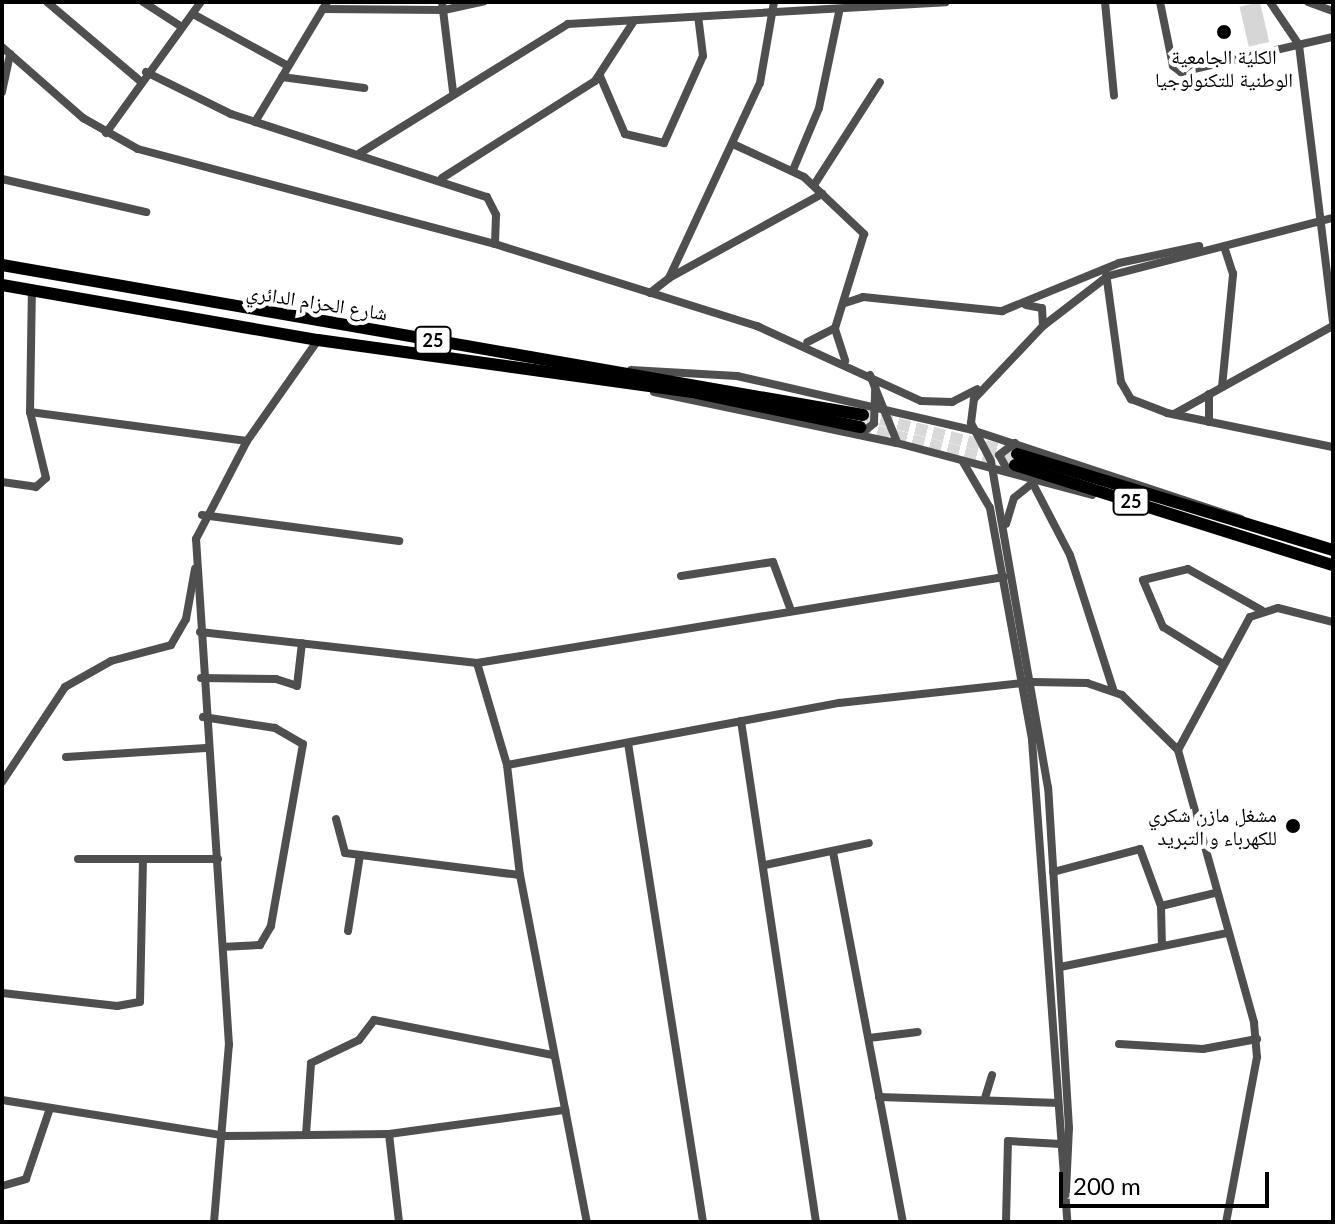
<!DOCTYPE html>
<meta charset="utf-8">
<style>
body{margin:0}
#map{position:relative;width:1335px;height:1224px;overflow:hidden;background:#fff;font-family:Lato,"Noto Naskh Arabic",sans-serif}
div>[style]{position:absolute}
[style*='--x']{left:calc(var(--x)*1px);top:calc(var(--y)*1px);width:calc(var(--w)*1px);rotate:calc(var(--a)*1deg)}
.green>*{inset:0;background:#d6d6d6;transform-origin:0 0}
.highway-tunnel>*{height:12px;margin-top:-6px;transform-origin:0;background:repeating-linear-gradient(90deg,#d9d9d9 0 12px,transparent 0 18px)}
.minor>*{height:8px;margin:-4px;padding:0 4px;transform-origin:4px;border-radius:4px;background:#4f4f4f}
.highway>*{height:12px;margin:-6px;padding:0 6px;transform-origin:6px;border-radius:6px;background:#000}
.dots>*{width:22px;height:22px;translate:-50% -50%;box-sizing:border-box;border:4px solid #fff;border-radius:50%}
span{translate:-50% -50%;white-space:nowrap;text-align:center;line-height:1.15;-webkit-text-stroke:8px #fff;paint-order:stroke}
.shield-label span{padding:2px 6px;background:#fff;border:2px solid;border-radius:6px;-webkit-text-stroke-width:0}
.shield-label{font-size:18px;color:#000;font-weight:700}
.poi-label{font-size:20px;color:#000}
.right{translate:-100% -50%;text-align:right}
.street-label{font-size:20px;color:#000}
.frame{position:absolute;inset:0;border:4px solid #000;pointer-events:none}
.scale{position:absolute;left:1059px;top:1172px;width:210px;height:36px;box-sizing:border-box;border:4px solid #000;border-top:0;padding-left:10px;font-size:24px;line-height:28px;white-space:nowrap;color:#000;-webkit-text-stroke:6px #fff;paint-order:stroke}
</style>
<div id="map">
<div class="green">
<i style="left:1260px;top:2px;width:41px;height:21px;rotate:77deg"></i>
</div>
<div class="highway-tunnel">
<i style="--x:863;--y:415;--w:159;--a:14.2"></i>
<i style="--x:860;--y:427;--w:157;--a:14"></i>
</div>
<div class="minor">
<i style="--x:47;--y:2;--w:122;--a:40.3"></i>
<i style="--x:143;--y:2;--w:46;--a:32.7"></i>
<i style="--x:442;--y:2;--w:90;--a:83"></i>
<i style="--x:1105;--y:2;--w:94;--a:84.5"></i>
<i style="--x:1160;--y:2;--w:65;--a:78.5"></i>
<i style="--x:1173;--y:66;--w:10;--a:37"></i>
<i style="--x:1181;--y:72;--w:156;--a:-13"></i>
<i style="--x:1270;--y:2;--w:52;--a:56"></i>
<i style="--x:1299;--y:45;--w:279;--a:83"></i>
<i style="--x:1308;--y:2;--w:27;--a:20"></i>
<i style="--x:323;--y:9;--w:121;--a:0.5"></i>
<i style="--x:444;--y:10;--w:40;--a:-12"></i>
<i style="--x:193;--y:14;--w:108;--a:28.7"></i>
<i style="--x:2;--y:47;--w:108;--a:41.2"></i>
<i style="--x:83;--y:118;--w:63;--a:29.4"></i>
<i style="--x:138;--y:149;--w:369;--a:14.9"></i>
<i style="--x:495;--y:244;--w:275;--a:17.4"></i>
<i style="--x:757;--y:326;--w:180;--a:24.6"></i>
<i style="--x:921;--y:401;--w:31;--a:2"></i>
<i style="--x:952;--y:402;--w:28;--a:-27"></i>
<i style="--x:146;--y:72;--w:95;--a:26.3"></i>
<i style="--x:231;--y:114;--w:269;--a:18"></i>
<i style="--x:487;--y:197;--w:20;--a:63"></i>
<i style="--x:496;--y:215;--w:29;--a:92"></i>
<i style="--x:600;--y:76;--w:63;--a:66.7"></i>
<i style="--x:625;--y:134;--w:40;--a:13"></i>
<i style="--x:664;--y:143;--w:95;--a:-65.9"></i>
<i style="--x:703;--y:56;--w:38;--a:-97"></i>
<i style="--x:282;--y:77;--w:83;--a:7.6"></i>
<i style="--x:2;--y:92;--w:39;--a:-78"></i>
<i style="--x:255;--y:122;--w:140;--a:-59"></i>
<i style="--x:106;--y:133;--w:162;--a:-54.1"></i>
<i style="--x:733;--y:144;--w:78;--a:24.9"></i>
<i style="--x:804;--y:177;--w:83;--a:43.5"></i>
<i style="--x:864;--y:234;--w:98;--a:107.1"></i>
<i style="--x:835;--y:328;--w:31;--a:153"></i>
<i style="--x:360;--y:153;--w:245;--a:-31.8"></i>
<i style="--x:568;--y:24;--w:378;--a:-3.3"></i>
<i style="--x:793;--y:170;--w:67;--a:-67.2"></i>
<i style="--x:819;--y:108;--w:98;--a:-78.2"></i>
<i style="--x:442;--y:178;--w:181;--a:-32.4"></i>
<i style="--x:595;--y:81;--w:72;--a:-57"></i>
<i style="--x:2;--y:179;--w:148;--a:12.9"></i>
<i style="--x:814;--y:185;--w:122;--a:-57.3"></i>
<i style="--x:1106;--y:273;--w:110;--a:82.2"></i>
<i style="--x:1121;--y:382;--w:20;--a:60"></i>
<i style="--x:1131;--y:399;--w:39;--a:21"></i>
<i style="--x:1167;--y:413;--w:169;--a:11.6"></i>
<i style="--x:669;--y:278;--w:175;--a:-28.8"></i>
<i style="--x:650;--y:293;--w:24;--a:-38"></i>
<i style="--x:669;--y:278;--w:215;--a:-65"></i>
<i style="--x:760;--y:83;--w:82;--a:-80.2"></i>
<i style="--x:845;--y:303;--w:19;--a:-18"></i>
<i style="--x:863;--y:297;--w:140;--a:5.8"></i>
<i style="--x:1002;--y:311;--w:126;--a:-22.3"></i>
<i style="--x:1119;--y:263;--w:82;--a:-12"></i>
<i style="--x:1026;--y:305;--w:16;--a:11"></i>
<i style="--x:1042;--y:308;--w:17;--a:87"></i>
<i style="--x:835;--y:329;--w:33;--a:72"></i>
<i style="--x:631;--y:370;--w:106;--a:3.2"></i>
<i style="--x:737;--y:376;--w:241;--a:12.9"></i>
<i style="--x:972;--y:430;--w:283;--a:18.3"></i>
<i style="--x:870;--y:375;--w:72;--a:68.1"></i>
<i style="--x:1222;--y:387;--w:114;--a:-84.4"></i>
<i style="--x:1233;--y:274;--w:29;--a:-108"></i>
<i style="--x:654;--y:392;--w:248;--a:11.9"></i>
<i style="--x:897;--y:443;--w:202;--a:14.9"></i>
<i style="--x:30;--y:412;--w:219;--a:7.6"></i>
<i style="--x:1174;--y:414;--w:182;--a:-29"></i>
<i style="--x:1209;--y:422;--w:28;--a:-90"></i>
<i style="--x:861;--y:434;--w:17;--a:-40"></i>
<i style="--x:874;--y:423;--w:38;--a:-88"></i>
<i style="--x:963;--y:462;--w:53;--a:59.6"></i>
<i style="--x:990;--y:508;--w:236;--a:79.7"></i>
<i style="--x:1032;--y:740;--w:483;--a:85.8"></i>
<i style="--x:1008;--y:471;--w:18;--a:-119"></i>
<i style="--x:999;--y:455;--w:20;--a:-37"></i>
<i style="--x:2;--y:482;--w:34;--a:8"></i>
<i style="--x:36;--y:487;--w:13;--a:-42"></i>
<i style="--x:46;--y:478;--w:68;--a:-103.6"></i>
<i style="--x:30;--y:412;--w:122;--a:-89.1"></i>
<i style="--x:1032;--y:482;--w:82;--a:62.5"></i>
<i style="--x:1070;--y:555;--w:141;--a:72.2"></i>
<i style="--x:202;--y:515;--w:199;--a:7.5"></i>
<i style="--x:1006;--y:524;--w:27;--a:-73"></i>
<i style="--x:1014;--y:498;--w:26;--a:-39"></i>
<i style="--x:681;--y:576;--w:93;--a:-8.7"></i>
<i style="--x:773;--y:562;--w:49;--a:69.7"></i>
<i style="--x:200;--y:632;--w:279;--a:6.4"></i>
<i style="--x:477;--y:663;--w:534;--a:-9.27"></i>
<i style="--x:477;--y:663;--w:106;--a:73.6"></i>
<i style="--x:507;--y:765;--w:111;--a:83.3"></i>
<i style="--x:520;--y:875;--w:353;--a:79.1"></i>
<i style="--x:1223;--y:664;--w:70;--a:-148.3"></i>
<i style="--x:1163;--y:627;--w:51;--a:-113.1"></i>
<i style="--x:1143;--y:580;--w:46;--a:-13.7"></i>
<i style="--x:1188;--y:569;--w:84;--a:29.3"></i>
<i style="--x:201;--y:678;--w:75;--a:0.8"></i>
<i style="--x:276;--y:679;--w:22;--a:18"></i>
<i style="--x:297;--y:686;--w:43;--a:-83.4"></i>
<i style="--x:203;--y:717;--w:73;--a:8.7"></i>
<i style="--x:275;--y:728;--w:32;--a:30"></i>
<i style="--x:303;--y:744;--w:185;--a:100"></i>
<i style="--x:271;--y:926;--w:22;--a:120"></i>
<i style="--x:260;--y:945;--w:34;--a:177"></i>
<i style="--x:741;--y:721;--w:507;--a:81.49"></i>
<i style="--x:628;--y:743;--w:485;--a:81.1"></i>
<i style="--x:1178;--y:750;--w:151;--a:-61.6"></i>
<i style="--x:1250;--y:617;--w:29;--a:-18"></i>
<i style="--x:1278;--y:608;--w:57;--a:14.3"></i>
<i style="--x:66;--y:757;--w:140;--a:-3.7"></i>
<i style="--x:507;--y:765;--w:338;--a:-10.6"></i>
<i style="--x:839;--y:703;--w:195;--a:-6.2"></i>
<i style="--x:1033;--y:682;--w:54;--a:1.1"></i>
<i style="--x:1087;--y:683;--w:37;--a:19"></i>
<i style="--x:1122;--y:695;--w:78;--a:44.5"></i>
<i style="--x:1178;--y:750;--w:283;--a:74.4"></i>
<i style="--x:1254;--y:1023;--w:34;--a:85"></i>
<i style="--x:1257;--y:1057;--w:168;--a:100.6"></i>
<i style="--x:2;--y:782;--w:114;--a:-56.4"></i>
<i style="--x:65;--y:687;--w:53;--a:-29.5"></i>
<i style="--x:111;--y:661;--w:62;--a:-14.9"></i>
<i style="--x:171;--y:645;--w:30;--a:-60"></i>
<i style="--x:186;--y:619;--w:51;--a:-79.8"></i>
<i style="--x:336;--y:819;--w:35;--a:75"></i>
<i style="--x:345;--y:853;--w:176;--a:7.2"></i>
<i style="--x:833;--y:852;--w:377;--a:79.3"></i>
<i style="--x:78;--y:859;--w:140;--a:0"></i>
<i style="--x:765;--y:865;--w:106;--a:-11.9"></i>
<i style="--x:1053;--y:872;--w:90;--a:-14.8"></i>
<i style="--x:1140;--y:849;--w:61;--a:69.8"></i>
<i style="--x:1161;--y:906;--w:40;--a:88.6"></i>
<i style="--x:1161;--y:906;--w:56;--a:-13.5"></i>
<i style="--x:348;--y:931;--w:77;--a:-81"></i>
<i style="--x:1060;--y:967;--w:170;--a:-11.5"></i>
<i style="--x:2;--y:993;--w:116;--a:6.4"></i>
<i style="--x:117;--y:1006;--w:23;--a:-10"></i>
<i style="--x:140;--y:1002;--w:141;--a:-88.8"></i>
<i style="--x:869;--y:1038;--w:49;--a:-7"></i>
<i style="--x:1119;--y:1044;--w:84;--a:3.4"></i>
<i style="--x:1203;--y:1049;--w:55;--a:-10.5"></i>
<i style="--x:879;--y:1097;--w:179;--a:1.9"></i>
<i style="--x:985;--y:1098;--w:24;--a:-73"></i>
<i style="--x:2;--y:1100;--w:227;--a:9.1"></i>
<i style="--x:226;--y:1136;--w:163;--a:-0.7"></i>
<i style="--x:389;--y:1134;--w:178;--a:-7.8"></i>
<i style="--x:389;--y:1134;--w:89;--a:83.5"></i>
<i style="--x:306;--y:1135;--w:72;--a:-86"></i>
<i style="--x:311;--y:1063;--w:53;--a:-25.6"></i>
<i style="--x:359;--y:1040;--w:25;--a:-53"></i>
<i style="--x:374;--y:1020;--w:182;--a:11.1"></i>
<i style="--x:2;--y:1186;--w:25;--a:-16"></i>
<i style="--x:26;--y:1179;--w:75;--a:-71.3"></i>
<i style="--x:1066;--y:1191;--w:63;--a:-87.3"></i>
<i style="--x:1069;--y:1128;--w:341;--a:-93.5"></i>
<i style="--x:1048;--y:788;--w:332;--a:-99.9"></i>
<i style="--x:991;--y:461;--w:43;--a:-117.8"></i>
<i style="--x:971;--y:423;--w:24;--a:-83"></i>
<i style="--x:974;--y:399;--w:100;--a:-46.6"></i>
<i style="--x:1043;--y:326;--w:82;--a:-37.6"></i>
<i style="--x:1108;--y:276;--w:232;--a:-14.5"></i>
<i style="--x:214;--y:1222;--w:178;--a:-85.2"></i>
<i style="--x:229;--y:1045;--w:507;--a:-93.73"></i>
<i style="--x:196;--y:539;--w:110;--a:-62.5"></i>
<i style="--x:247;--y:441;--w:123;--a:-54.9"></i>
<i style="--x:1006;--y:1222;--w:81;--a:-88.6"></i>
<i style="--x:1008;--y:1141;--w:53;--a:3.2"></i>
</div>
<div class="highway">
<i style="--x:2;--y:265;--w:874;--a:9.88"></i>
<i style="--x:2;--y:285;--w:321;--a:9.9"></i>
<i style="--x:318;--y:340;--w:378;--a:7.9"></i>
<i style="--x:692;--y:392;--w:172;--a:11.8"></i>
<i style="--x:1017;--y:454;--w:330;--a:16.9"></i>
<i style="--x:1015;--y:465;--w:333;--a:17.5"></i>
</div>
<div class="dots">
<i style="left:1224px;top:32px;background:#000"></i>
<i style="left:1293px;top:826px;background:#000"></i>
</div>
<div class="shield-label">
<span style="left:433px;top:340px">25</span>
<span style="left:1131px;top:501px">25</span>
</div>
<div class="poi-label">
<span style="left:1224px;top:68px">الكلية الجامعية<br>الوطنية للتكنولوجيا</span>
<span class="right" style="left:1277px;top:826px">مشغل مازن شكري<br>للكهرباء و التبريد</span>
</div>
<div class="street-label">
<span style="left:317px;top:302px;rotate:9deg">شارع الحزام الدائري</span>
</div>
<div class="frame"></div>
<div class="scale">200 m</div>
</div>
